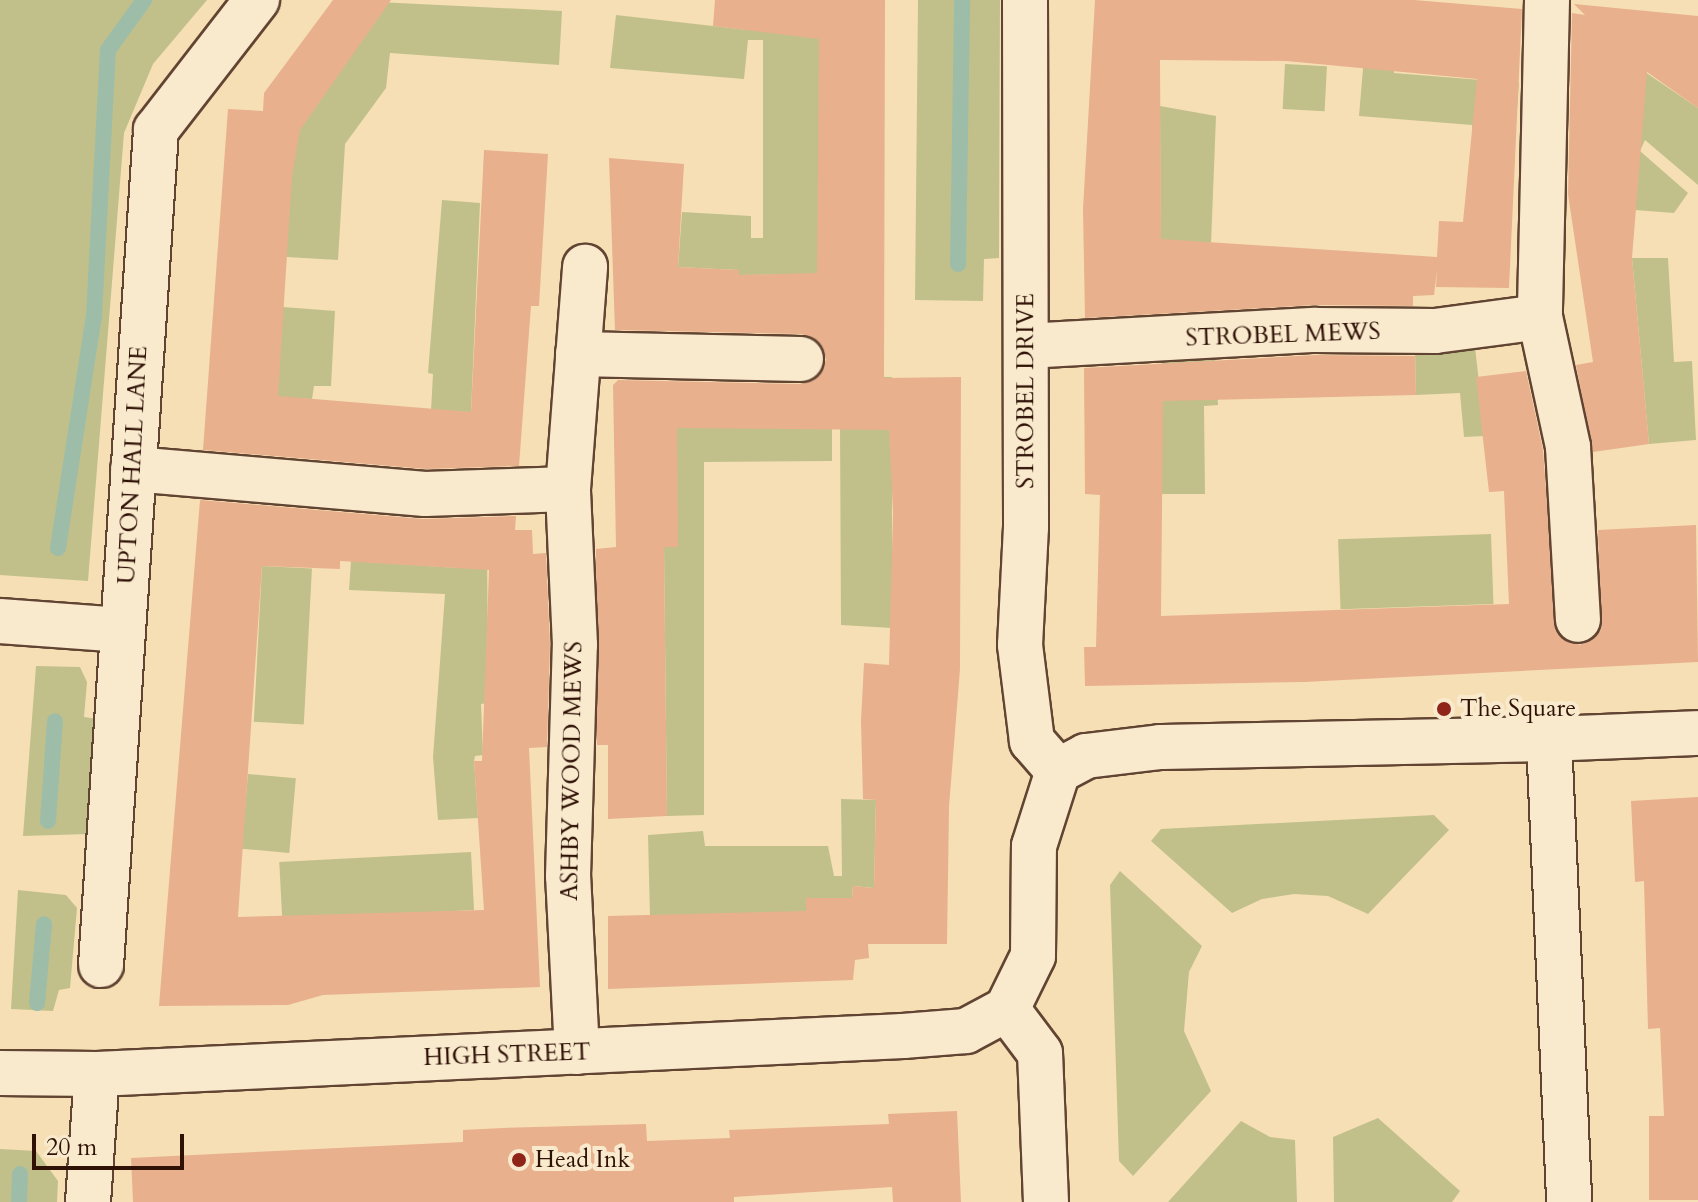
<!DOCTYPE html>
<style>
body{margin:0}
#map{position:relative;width:1698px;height:1202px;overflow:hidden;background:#f6dfb4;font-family:Cardo,serif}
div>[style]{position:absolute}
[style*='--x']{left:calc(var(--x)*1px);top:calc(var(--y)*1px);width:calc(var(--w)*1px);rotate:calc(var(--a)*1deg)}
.green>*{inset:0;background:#c1c08a;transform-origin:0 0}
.stream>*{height:16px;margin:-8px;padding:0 8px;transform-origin:8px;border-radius:8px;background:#9dbda9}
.building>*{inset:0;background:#e8b08d;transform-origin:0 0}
.roads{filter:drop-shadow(2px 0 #614432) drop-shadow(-2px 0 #614432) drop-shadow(0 2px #614432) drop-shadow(0 -2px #614432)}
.street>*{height:44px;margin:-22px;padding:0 22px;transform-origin:22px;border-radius:22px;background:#f9eace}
.dots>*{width:22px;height:22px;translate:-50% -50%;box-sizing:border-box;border:4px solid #f9eace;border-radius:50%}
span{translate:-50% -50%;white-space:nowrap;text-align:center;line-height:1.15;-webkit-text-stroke:8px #f9eace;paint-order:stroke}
.street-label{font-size:24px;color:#2f1106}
.poi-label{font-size:24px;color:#2f1106}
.left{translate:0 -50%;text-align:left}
.scale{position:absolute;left:32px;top:1134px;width:152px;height:36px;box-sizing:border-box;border:4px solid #2f1106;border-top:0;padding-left:10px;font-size:24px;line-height:28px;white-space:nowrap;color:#2f1106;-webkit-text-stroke:6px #f9eace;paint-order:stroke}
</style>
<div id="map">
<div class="green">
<i style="clip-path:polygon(0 0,207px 0,153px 64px,124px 133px,88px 581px,0 575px)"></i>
<i style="clip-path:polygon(819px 0,819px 274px,739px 275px,738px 270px,678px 267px,682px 212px,751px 216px,751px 238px,763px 238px,763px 40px,748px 40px,744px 79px,610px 68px,616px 15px,748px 30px)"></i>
<i style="clip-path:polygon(918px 0,1000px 0,999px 258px,984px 259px,983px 301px,915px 300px)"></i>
<i style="clip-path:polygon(378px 2px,562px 11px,559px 65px,390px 53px,386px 88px,345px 144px,338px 260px,287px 257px,278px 114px)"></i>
<i style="clip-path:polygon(1364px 57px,1394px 61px,1394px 73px,1519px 83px,1515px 137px,1472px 135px,1472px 125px,1359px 116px)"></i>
<i style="left:1285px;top:64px;width:42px;height:45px;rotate:3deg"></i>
<i style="clip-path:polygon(1642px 70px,1698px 108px,1698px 185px,1645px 140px,1640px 151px,1688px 193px,1674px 213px,1635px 210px)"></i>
<i style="clip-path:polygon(1160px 106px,1216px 116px,1211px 244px,1161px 270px)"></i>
<i style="clip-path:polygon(442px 200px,480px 203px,471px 412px,431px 411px,433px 374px,428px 373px)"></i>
<i style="clip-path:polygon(1632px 258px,1668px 258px,1674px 362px,1692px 361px,1696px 440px,1649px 444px)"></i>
<i style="clip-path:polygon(283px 307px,335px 311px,331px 386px,314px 386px,312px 399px,277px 397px)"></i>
<i style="clip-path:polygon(1475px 347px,1485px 436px,1464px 437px,1460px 393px,1416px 395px,1415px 351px)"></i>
<i style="clip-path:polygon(1215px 357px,1218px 405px,1204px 406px,1205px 494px,1161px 494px,1162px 359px)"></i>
<i style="clip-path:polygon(832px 376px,892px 377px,892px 628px,841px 625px,840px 428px,832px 428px,832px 461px,704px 462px,704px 815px,667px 816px,664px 547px,677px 547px,677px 428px)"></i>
<i style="clip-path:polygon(487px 531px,488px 703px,481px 704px,483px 755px,475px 756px,474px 761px,478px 818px,438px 820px,433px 757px,445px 594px,349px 590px,351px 561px,459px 568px)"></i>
<i style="left:1491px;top:534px;width:70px;height:153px;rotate:88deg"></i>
<i style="left:262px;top:566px;width:50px;height:156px;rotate:3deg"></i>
<i style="clip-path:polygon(36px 666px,80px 667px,87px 682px,84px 717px,98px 719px,88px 834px,23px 836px)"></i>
<i style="left:248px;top:774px;width:48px;height:75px;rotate:5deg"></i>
<i style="clip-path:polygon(841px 799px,876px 800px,874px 888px,853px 886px,852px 898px,806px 898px,806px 912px,650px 918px,648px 835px,703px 831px,705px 846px,828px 846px,834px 876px,842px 876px)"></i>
<i style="clip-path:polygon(1434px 815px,1449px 830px,1368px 914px,1328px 896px,1294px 894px,1262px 899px,1232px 913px,1151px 841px,1161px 829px)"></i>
<i style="left:471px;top:852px;width:58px;height:192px;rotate:87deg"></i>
<i style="clip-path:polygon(1120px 871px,1202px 946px,1189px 972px,1184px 1031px,1211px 1091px,1133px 1176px,1119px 1161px,1110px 885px)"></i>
<i style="clip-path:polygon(18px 890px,66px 895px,77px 908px,70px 988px,59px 990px,53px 1011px,11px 1009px)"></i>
<i style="clip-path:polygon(1378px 1118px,1460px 1191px,1452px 1202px,1334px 1202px,1333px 1137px)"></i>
<i style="clip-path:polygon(1241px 1121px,1270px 1137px,1295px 1140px,1297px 1202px,1168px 1202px)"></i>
<i style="clip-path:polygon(0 1149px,36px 1151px,58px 1181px,57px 1202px,0 1202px)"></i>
</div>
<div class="stream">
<i style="--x:958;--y:264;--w:262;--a:-89.1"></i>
<i style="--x:58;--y:548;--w:235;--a:-81.2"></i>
<i style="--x:94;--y:316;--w:266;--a:-87"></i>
<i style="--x:108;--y:50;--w:62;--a:-54.2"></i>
<i style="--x:48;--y:821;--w:100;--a:-86"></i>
<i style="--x:37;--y:1003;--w:79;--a:-84.9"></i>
<i style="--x:19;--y:1202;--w:28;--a:-88"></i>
</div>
<div class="building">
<i style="clip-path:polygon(333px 0,391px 0,300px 130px,292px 176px,278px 396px,471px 412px,484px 150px,548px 154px,539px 306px,531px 306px,519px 466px,426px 469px,203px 450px,228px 109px,263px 111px,264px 93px)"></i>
<i style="clip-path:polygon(715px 0,885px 0,884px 378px,961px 377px,960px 669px,949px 807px,947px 944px,868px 944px,869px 958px,855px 960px,853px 980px,608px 989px,608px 916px,806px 911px,806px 898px,852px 898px,853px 886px,874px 888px,876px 800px,863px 799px,861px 721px,864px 663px,889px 665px,893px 512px,889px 430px,677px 428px,678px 547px,664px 547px,667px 816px,608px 819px,608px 745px,597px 745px,596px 549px,616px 547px,613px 385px,618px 380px,800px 384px,814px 380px,826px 360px,822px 346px,802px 334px,615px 330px,609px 158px,684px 164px,678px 267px,739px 270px,739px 275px,817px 273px,819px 39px,713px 26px)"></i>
<i style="clip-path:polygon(evenodd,1095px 0,1414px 0,1522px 9px,1509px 288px,1436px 287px,1437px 270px,1434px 295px,1413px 296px,1413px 306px,1315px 305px,1085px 318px,1083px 209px,1095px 0,1160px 60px,1286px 61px,1477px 79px,1463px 222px,1439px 221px,1437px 257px,1161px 239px,1160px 60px)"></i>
<i style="clip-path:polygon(1574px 4px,1698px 16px,1698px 108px,1647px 72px,1632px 258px,1649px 444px,1593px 452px,1576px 365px,1593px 362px,1568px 194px,1572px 13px,1585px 15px)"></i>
<i style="clip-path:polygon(1317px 355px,1415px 356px,1416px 395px,1163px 401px,1161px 616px,1509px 604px,1504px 491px,1489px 492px,1476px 377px,1526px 371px,1543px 450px,1557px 633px,1580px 645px,1601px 630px,1598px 530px,1696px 525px,1698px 662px,1304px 682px,1085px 686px,1084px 647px,1096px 647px,1100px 495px,1085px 494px,1084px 368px)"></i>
<i style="clip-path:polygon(evenodd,200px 500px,423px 519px,516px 516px,515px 530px,532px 530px,533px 554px,546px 553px,550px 645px,547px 747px,529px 748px,540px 987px,323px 995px,288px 1005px,159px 1006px,200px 500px,340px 561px,489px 570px,482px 761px,474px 761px,484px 910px,238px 917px,262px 566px,340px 569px,340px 561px)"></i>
<i style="clip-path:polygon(1698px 797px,1698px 1116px,1664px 1116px,1660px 1028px,1648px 1029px,1644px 881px,1635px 882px,1631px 801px)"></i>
<i style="clip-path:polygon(957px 1111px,961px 1202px,893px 1202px,892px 1187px,734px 1197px,734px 1202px,133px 1202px,131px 1158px,463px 1142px,463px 1130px,503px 1128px,646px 1124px,647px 1141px,730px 1138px,729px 1130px,889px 1124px,888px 1114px)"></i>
<i style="left:1698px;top:1116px;width:84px;height:49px;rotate:90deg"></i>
</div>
<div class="roads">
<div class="street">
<i style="--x:1025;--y:0;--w:527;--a:89.89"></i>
<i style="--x:1026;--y:527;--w:118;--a:92.9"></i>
<i style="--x:1020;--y:645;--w:97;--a:82.9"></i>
<i style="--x:1032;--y:741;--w:40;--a:49"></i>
<i style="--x:1547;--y:0;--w:317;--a:91.3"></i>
<i style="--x:1540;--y:317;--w:133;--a:77.8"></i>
<i style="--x:1568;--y:447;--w:173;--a:86.7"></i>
<i style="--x:1026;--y:346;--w:290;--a:-3.2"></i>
<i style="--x:1316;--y:330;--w:119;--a:0.5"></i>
<i style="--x:1435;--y:331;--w:106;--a:-7.6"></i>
<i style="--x:578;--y:354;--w:223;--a:1.3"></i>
<i style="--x:133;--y:469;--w:293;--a:4.9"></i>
<i style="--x:425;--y:494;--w:143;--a:-2"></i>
<i style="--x:0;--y:621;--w:123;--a:4.2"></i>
<i style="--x:1549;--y:739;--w:149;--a:-2.3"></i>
<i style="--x:101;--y:965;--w:837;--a:-86.23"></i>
<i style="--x:156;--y:130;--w:165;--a:-52.2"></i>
<i style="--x:577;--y:1052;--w:176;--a:-92.9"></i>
<i style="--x:568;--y:876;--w:231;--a:-88.3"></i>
<i style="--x:575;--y:645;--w:156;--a:-92.6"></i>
<i style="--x:568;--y:489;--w:223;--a:-85.6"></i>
<i style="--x:0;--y:1073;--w:97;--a:0.6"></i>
<i style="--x:97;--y:1074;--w:807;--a:-2.7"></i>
<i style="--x:903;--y:1036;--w:63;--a:-4.5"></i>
<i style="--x:966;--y:1031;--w:47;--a:-28.2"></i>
<i style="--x:88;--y:1202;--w:128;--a:-86"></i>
<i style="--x:1046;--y:1202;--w:149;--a:-92.3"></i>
<i style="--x:1040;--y:1053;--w:55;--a:-126.9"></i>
<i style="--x:1007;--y:1009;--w:59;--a:-63.9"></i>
<i style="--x:1033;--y:956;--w:110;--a:-89.5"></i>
<i style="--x:1034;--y:846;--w:79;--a:-72.3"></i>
<i style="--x:1058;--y:771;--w:32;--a:-28"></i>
<i style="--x:1086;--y:756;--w:75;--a:-6.9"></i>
<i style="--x:1160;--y:747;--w:389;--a:-1.2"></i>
<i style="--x:1549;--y:739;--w:463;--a:87.5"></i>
</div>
</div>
<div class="dots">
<i style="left:1444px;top:709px;background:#8f2418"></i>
<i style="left:519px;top:1160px;background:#8f2418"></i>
</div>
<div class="street-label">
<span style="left:1283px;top:335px;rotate:-2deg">STROBEL MEWS</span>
<span style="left:1026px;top:391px;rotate:-90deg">STROBEL DRIVE</span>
<span style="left:133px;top:465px;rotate:-87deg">UPTON HALL LANE</span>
<span style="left:572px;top:771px;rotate:-89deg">ASHBY WOOD MEWS</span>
<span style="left:507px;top:1055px;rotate:-2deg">HIGH STREET</span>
</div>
<div class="poi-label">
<span class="left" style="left:1460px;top:709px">The Square</span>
<span class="left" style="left:535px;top:1160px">Head Ink</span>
</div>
<div class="scale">20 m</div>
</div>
